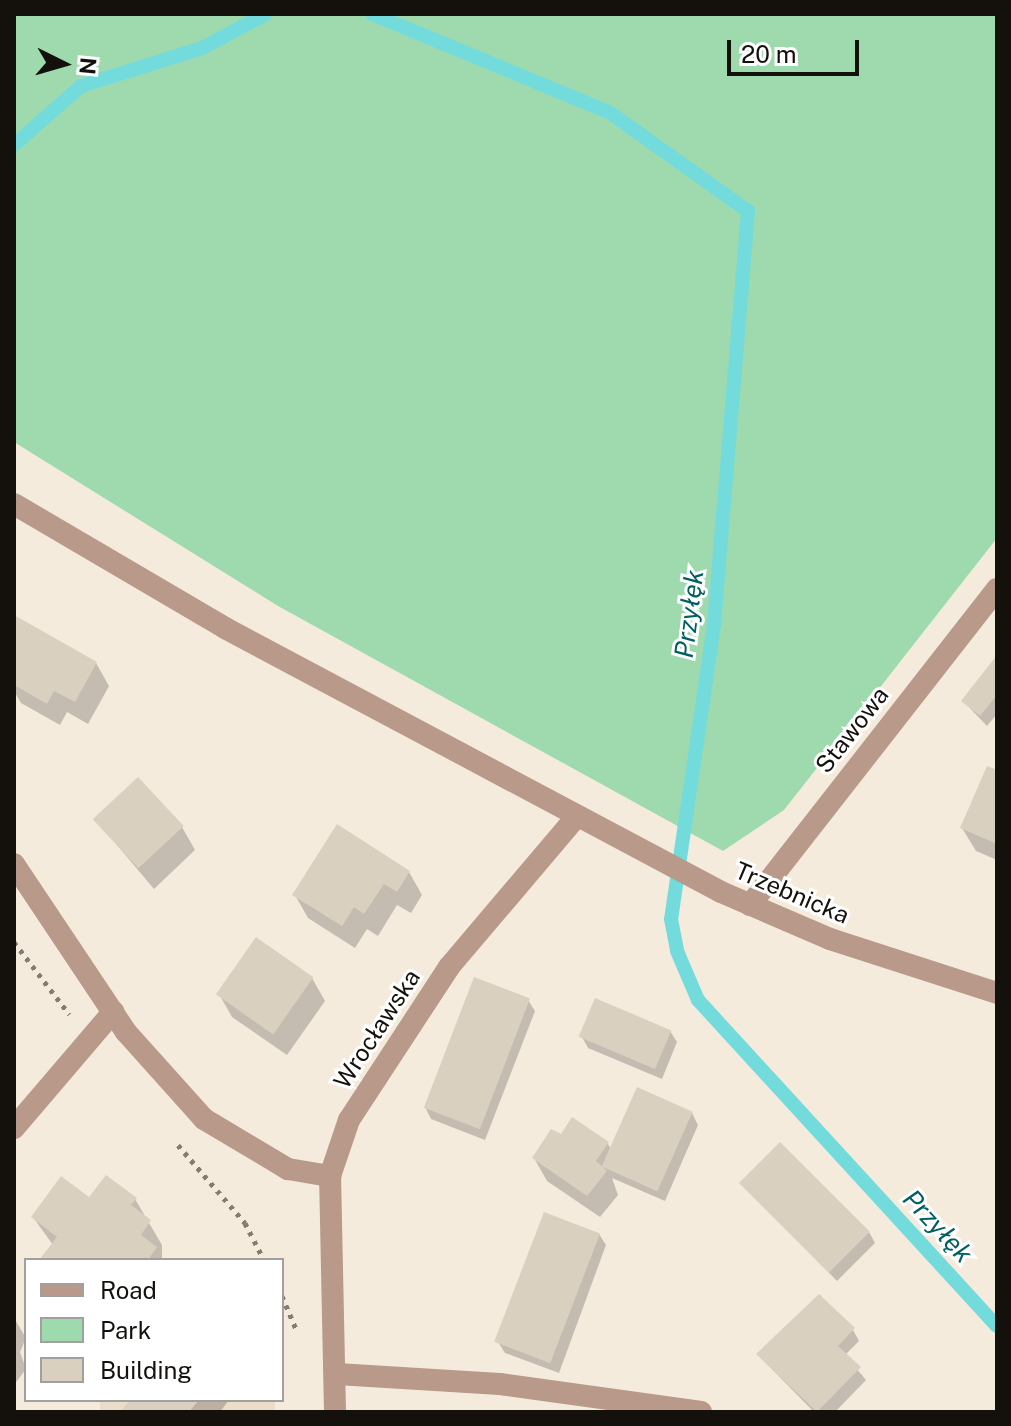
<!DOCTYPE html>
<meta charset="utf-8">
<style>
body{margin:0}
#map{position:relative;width:1011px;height:1426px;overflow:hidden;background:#f5ebdc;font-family:"Public Sans",sans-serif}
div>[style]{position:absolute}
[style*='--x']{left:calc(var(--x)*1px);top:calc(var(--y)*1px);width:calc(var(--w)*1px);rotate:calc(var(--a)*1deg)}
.commercial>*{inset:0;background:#ebddc9;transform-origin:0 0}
.green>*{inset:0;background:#9edaae}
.shadow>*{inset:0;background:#0003}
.stream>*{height:14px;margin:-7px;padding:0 7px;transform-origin:7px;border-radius:7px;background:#74dbdd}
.building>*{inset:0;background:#d9d0c0;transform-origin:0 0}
.path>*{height:5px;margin-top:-2.5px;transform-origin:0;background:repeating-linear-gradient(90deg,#837c72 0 4px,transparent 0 10px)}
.minor>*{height:22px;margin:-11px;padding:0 11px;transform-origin:11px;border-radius:11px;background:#b8998a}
.tertiary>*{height:22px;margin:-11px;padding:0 11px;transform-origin:11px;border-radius:11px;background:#b8998a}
span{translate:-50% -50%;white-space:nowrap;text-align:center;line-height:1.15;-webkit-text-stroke:6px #fff;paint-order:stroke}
.street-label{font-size:24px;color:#14110c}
.water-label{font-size:26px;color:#005f61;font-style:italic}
.frame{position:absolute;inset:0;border:16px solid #14110c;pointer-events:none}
.legend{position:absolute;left:24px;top:1258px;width:260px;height:144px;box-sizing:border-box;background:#fff;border:2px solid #a1a09e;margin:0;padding:10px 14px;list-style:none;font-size:24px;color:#14110c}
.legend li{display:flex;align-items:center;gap:16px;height:40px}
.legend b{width:40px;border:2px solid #a1a09e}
.north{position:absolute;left:24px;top:24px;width:80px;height:80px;-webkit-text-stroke:6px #fff;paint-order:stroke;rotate:95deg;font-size:22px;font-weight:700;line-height:32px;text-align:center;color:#14110c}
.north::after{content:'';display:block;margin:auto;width:28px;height:36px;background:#14110c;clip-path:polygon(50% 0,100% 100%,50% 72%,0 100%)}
.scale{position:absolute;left:727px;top:40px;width:132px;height:36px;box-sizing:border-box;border:4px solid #14110c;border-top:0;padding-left:10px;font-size:24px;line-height:28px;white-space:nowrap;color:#14110c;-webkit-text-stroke:6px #fff;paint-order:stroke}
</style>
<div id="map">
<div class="commercial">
<i style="left:100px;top:1400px;width:175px;height:16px"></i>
</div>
<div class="green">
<i style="clip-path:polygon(14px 14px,997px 14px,997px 538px,784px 810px,723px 851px,278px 606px,14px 442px)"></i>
</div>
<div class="shadow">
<i style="clip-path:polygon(14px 621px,96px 663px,109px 686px,88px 724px,67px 712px,60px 725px,21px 703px,14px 691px)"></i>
<i style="clip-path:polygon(997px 658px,997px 714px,987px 726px,963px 701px)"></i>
<i style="clip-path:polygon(997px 773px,997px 860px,976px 851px,962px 828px)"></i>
<i style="clip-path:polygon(96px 820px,182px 827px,195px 850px,154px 889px)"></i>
<i style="clip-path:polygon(409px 872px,422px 895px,411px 913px,397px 905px,378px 936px,367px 929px,355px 948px,308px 918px,295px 895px)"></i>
<i style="clip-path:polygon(312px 978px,325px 1001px,287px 1055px,232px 1017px,219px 994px)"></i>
<i style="clip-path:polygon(528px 1000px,535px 1011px,485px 1140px,431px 1119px,425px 1107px)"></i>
<i style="clip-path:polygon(670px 1031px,677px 1042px,662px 1079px,588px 1048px,582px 1037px)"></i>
<i style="clip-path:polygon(692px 1113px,698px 1125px,665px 1201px,612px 1178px,618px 1195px,600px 1217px,547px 1181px,534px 1158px,562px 1136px,608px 1144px,612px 1151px)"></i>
<i style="clip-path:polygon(742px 1183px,869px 1232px,875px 1243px,837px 1281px)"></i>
<i style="clip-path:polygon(135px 1199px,162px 1245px,162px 1260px,42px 1260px,53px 1245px,33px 1217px,89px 1200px)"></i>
<i style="clip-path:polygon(599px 1234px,606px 1245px,559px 1373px,505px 1353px,498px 1342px)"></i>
<i style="clip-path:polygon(14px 1318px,26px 1338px,20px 1352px,26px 1369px,14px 1385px)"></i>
<i style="clip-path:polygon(853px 1330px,859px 1341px,845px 1355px,866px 1380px,835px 1412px,814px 1412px,758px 1355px)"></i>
<i style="clip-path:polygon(132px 1400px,229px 1400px,220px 1412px,123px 1412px)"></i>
</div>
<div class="stream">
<i style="--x:372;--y:14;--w:256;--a:22.5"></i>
<i style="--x:609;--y:112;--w:171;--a:35.5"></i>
<i style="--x:748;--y:211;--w:415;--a:94.7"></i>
<i style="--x:714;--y:625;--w:297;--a:98.3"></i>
<i style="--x:671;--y:919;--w:33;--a:79"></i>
<i style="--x:677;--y:951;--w:53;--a:66.8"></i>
<i style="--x:698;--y:1000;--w:442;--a:47.5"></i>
<i style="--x:14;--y:145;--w:89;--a:-41.4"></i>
<i style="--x:81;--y:86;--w:127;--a:-17.4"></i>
<i style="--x:202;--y:48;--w:72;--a:-28"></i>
</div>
<div class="building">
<i style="clip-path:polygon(14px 615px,97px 662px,75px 702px,54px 691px,47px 704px,14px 685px)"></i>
<i style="clip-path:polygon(997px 655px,997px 695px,980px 716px,961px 701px)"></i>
<i style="clip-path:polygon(987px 766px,997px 770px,997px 844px,960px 828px)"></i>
<i style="left:138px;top:777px;width:67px;height:62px;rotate:47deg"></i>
<i style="clip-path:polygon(337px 824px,410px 871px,397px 892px,384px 884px,364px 914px,354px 907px,342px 926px,292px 895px)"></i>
<i style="left:256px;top:937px;width:70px;height:70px;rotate:35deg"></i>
<i style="left:474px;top:977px;width:60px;height:140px;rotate:21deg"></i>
<i style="left:595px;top:998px;width:83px;height:42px;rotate:23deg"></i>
<i style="left:637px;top:1087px;width:61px;height:87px;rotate:24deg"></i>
<i style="clip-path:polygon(572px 1117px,609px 1142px,596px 1161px,607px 1171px,587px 1196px,532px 1158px,551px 1129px,561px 1134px)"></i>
<i style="left:780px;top:1142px;width:127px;height:58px;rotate:45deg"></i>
<i style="clip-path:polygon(106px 1175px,137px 1198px,131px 1205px,151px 1220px,141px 1235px,157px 1247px,148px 1260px,39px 1260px,57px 1237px,31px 1217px,61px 1176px,89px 1197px)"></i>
<i style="left:544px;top:1212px;width:60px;height:139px;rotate:21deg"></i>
<i style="clip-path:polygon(819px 1294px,855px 1328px,838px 1346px,861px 1367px,817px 1412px,756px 1354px)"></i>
<i style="clip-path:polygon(130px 1400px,199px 1400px,189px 1412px,120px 1412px)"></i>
</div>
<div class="path">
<i style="--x:14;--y:942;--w:91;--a:52.6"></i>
<i style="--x:178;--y:1145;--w:103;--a:49.3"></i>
<i style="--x:245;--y:1223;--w:42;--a:62.8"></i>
<i style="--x:282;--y:1296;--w:38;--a:67"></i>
</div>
<div class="minor">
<i style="--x:14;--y:864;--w:202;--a:56.3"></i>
<i style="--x:126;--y:1032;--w:117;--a:48.1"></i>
<i style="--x:204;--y:1119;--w:98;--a:30.8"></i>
<i style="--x:288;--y:1169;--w:43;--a:9.5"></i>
<i style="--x:750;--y:905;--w:401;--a:-52"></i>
<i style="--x:14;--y:1128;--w:153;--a:-49.5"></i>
<i style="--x:337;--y:1374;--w:163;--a:3.5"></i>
<i style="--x:500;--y:1384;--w:203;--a:7.9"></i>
<i style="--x:335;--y:1412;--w:236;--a:-91.2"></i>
<i style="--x:330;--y:1176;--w:59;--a:-71.3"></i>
<i style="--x:349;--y:1120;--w:183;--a:-56.8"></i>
<i style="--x:449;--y:967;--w:198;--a:-49.7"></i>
</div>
<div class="tertiary">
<i style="--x:14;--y:504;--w:245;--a:30.4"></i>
<i style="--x:225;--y:628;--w:562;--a:28.02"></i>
<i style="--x:721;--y:892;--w:119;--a:23.3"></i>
<i style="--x:830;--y:939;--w:176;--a:17.9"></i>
</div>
<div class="street-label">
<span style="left:852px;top:730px;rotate:-52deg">Stawowa</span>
<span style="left:792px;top:893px;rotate:23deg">Trzebnicka</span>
<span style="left:377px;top:1029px;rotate:-57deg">Wrocławska</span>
</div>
<div class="water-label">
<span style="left:689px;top:614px;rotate:-83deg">Przyłęk</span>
<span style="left:938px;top:1226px;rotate:47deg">Przyłęk</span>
</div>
<div class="frame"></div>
<ul class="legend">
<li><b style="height:10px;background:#b8998a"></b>Road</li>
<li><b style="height:22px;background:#9edaae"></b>Park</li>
<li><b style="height:22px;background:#d9d0c0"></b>Building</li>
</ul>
<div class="north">N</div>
<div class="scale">20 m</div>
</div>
